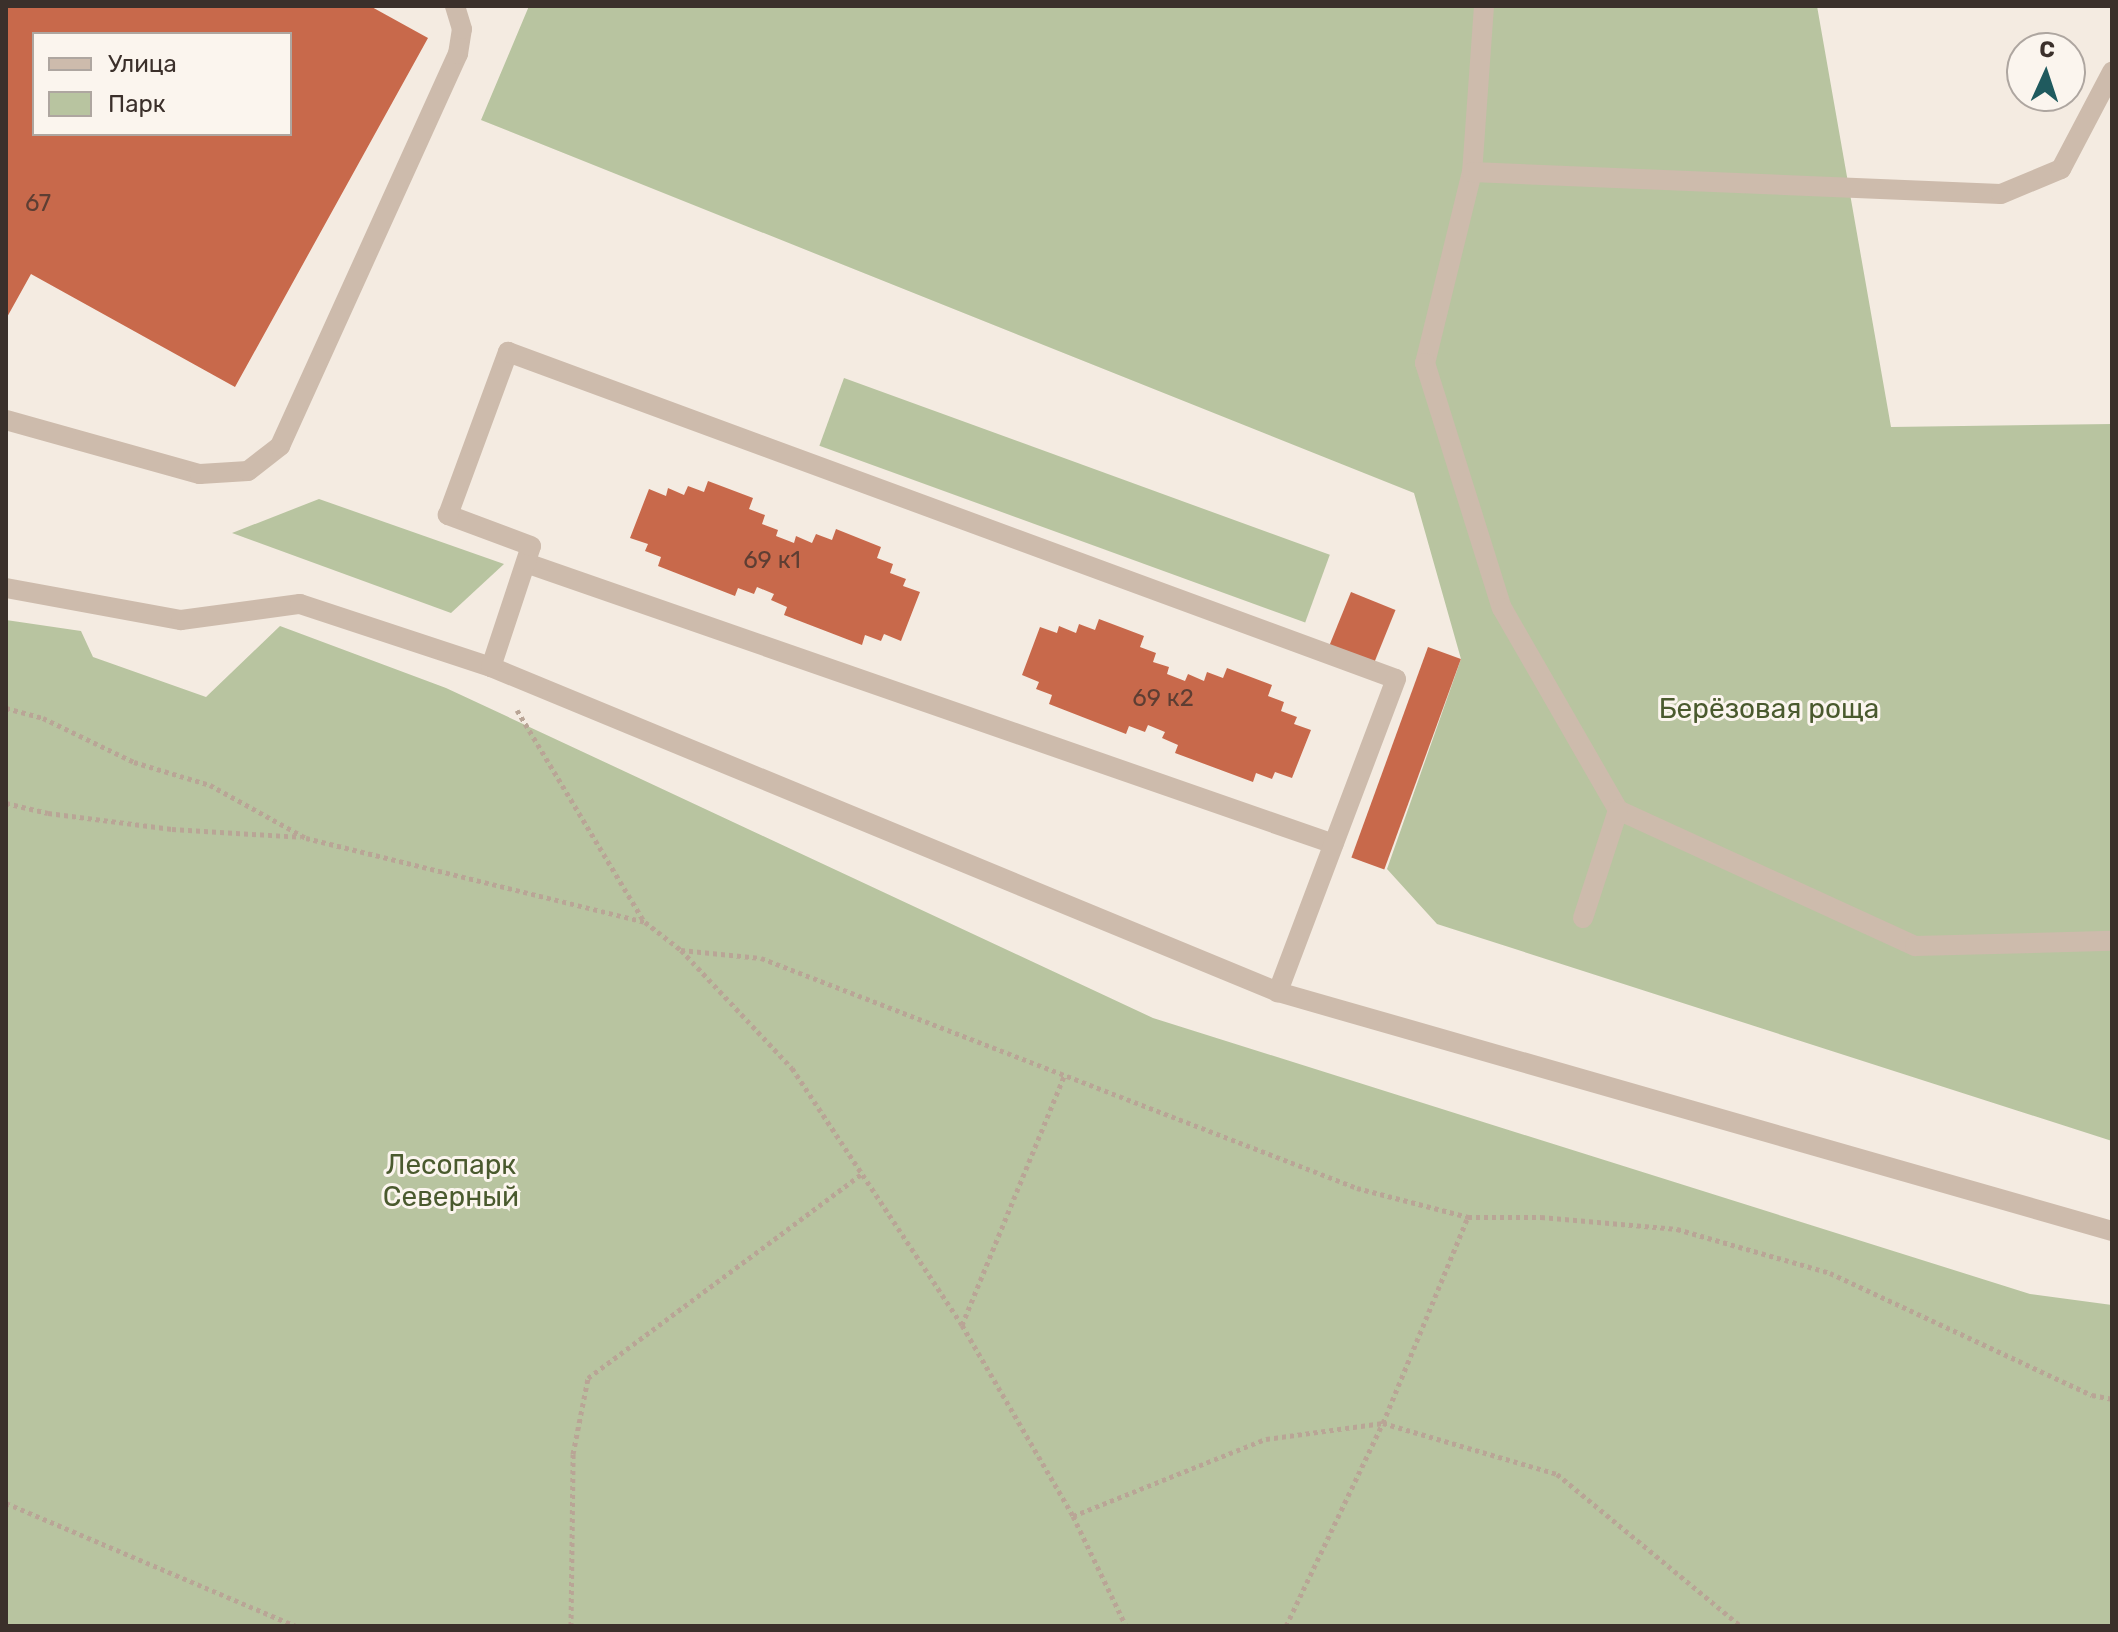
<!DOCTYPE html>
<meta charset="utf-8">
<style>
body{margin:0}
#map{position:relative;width:2118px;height:1632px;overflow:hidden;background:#f4ebe1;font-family:Rubik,sans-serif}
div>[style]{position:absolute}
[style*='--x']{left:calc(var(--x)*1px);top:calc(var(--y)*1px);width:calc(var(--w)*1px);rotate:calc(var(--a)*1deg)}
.green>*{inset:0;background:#b8c4a0;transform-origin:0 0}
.building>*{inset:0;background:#c8694b;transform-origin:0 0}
.path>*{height:5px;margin-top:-2.5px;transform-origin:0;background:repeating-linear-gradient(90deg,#b9a596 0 4px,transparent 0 8px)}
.minor>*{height:20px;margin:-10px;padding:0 10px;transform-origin:10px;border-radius:10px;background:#cdbbac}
span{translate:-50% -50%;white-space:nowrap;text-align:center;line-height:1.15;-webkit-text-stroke:6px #fbf5ee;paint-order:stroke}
.number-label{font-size:24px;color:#5e3e33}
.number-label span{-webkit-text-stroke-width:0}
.park-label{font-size:28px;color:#4a5a2e}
.frame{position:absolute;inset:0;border:8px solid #3b302b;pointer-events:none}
.legend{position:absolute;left:32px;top:32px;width:260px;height:104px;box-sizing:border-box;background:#fbf5ee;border:2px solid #aea6a0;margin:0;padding:10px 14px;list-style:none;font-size:24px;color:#3b302b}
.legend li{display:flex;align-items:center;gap:16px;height:40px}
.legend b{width:40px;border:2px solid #aea6a0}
.north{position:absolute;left:2006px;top:32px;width:80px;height:80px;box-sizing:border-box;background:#fbf5ee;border:2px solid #aea6a0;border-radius:50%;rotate:3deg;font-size:22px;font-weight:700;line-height:32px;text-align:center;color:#3b302b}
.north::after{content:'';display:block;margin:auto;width:28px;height:36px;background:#1f5a5e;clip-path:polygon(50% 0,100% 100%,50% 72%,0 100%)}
</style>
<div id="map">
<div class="green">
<i style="clip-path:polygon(529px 6px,1817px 6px,1891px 427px,2112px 424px,2112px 1141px,1437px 924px,1387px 869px,1461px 659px,1414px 493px,481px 120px)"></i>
<i style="left:844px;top:378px;width:517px;height:72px;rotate:20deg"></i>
<i style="clip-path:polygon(319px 499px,504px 564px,451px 613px,232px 533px)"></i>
<i style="clip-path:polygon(6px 620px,81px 631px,93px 657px,206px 697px,280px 626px,446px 688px,1153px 1018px,2030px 1294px,2112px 1305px,2112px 1626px,6px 1626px)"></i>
</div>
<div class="building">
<i style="clip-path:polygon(evenodd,6px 6px,370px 6px,428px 38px,235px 387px,31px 274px,6px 319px,6px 6px,34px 34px,290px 34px,290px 134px,34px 134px,34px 34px)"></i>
<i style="clip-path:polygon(708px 481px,753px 498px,749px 509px,765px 515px,762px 524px,778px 530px,776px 536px,794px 543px,796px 536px,812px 543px,816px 534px,832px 540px,836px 529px,881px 547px,877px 558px,893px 564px,890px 573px,906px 579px,903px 586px,920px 592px,901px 641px,884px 634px,881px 641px,865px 635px,862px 645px,784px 615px,787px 607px,771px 600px,774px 594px,757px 587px,754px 594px,738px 588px,735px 596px,658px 566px,661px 557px,645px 551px,648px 544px,630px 538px,649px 489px,666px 496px,668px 488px,684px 495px,688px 486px,704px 492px)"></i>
<i style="left:1351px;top:592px;width:48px;height:58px;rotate:22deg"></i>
<i style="clip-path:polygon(1099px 619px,1144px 636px,1140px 647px,1156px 653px,1153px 662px,1169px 667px,1167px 674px,1185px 681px,1188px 674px,1204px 681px,1207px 672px,1223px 678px,1227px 668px,1272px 685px,1268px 696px,1284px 702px,1281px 711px,1297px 717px,1294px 724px,1311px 730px,1292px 778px,1275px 772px,1272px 779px,1256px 773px,1253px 782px,1175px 753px,1178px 745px,1162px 738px,1165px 732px,1148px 725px,1145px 732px,1129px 726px,1126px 734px,1049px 704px,1052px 695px,1036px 689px,1039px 682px,1022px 675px,1040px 627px,1057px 633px,1059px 626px,1076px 633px,1079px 624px,1095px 630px)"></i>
<i style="left:1428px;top:647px;width:35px;height:224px;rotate:20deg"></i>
</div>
<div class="path">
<i style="--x:6;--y:708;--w:38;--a:15"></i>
<i style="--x:43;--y:718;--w:101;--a:25.8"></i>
<i style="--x:134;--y:762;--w:79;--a:16.8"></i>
<i style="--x:210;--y:785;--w:110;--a:28.9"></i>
<i style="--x:306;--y:838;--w:349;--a:13.9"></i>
<i style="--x:645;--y:922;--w:46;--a:37.9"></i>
<i style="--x:681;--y:950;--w:80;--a:5.7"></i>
<i style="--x:761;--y:958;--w:639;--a:21.1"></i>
<i style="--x:1357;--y:1188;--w:115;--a:14.6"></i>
<i style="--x:1468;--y:1217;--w:73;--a:0"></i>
<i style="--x:1541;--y:1217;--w:137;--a:5"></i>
<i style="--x:1677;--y:1229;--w:159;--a:16"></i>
<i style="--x:1830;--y:1273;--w:289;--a:25"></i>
<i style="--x:2092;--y:1395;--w:20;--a:11"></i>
<i style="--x:517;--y:710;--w:246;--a:59"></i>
<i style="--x:6;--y:803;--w:43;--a:13.4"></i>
<i style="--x:48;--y:813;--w:125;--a:7.4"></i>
<i style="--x:172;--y:829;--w:129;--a:3.5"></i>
<i style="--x:681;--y:950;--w:162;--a:46.8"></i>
<i style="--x:792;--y:1068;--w:308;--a:56.5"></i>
<i style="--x:962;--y:1325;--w:221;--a:59.8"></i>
<i style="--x:1073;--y:1516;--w:122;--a:64.3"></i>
<i style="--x:962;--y:1325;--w:269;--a:-67.7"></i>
<i style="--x:6;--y:1503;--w:315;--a:23"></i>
<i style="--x:1073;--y:1516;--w:208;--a:-21.8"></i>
<i style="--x:1266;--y:1439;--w:118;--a:-7.8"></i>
<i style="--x:1383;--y:1423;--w:181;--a:16.3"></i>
<i style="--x:1557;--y:1474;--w:239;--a:39.6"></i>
<i style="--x:571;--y:1626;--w:172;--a:-89.3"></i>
<i style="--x:573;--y:1454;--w:77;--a:-78.8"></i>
<i style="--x:588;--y:1378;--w:342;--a:-36.7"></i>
<i style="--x:1286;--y:1626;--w:225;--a:-64.5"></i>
<i style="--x:1383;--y:1423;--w:223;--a:-67.6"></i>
</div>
<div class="minor">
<i style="--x:1484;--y:6;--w:166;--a:94.1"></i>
<i style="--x:1472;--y:172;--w:197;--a:103.8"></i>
<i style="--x:1425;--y:363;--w:257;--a:72.6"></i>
<i style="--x:1502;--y:608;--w:233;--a:60.1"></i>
<i style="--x:1618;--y:810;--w:327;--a:24.6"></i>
<i style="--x:1915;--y:946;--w:197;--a:-1.5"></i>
<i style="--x:1472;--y:172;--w:529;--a:2.38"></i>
<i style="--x:2001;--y:194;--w:65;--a:-22.6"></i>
<i style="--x:2061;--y:169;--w:110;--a:-62.3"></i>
<i style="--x:6;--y:420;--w:201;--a:15.6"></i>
<i style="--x:200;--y:474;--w:48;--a:-3.6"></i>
<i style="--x:248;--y:471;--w:41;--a:-38"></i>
<i style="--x:280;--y:446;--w:431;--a:-65.6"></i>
<i style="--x:458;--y:54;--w:25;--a:-81"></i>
<i style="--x:462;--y:29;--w:24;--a:-107"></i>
<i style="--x:526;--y:563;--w:855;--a:19.18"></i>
<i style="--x:6;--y:588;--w:178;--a:10.4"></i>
<i style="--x:181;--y:620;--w:120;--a:-7.7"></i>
<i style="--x:300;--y:604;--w:201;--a:18.3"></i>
<i style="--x:491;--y:667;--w:851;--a:22.44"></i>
<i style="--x:1278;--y:992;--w:868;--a:15.99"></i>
<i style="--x:491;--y:667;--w:127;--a:-71.7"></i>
<i style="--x:531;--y:546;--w:89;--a:-159.5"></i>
<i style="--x:448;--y:515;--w:174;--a:-69.8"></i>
<i style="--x:508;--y:352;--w:946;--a:20.22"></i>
<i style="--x:1396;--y:679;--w:335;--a:110.7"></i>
<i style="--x:1583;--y:918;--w:114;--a:-72"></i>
</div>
<div class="number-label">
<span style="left:38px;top:204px">67</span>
<span style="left:772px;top:561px">69 к1</span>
<span style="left:1163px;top:699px">69 к2</span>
</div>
<div class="park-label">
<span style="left:1769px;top:709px">Берёзовая роща</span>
<span style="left:451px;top:1181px">Лесопарк<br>Северный</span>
</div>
<div class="frame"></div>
<ul class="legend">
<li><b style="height:10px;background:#cdbbac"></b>Улица</li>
<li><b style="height:22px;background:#b8c4a0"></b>Парк</li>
</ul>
<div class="north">С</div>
</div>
